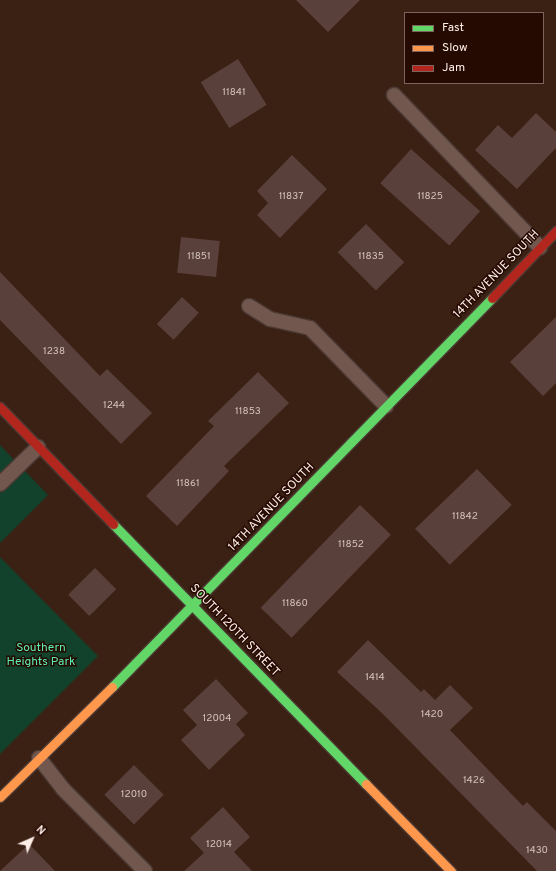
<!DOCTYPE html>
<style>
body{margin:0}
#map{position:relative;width:556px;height:871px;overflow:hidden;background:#3b2014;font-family:Overpass,sans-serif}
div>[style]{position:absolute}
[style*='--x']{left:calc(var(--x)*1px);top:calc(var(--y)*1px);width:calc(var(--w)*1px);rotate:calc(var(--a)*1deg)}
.green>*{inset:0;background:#12412c}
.building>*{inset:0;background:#5a403b;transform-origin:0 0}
.roads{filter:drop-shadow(1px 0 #4b3933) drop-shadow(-1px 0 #4b3933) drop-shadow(0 1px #4b3933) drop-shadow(0 -1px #4b3933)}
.lane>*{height:14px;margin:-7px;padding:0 7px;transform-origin:7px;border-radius:7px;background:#71574e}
.fast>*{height:9px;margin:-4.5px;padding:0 4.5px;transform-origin:4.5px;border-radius:4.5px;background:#63d668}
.slow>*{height:9px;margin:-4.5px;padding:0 4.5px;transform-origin:4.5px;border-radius:4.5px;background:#ff974d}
.jam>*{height:9px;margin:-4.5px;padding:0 4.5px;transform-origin:4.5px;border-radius:4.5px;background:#b3261e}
span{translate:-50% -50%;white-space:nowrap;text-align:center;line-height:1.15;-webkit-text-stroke:3px #250a02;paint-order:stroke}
.number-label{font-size:10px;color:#d6c2bd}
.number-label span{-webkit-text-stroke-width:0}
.street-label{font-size:12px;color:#ffeee8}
.park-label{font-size:12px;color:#5defb2}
.legend{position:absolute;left:404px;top:12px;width:140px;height:72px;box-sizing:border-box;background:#250a02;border:1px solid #7c655e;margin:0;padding:5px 7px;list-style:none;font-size:12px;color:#ffeee8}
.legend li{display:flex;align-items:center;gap:8px;height:20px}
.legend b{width:20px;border:1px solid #7c655e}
.north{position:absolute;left:12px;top:819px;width:40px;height:40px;-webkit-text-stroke:3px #250a02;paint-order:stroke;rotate:45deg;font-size:11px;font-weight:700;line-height:16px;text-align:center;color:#ffeee8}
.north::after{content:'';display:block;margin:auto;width:14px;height:18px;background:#ffeee8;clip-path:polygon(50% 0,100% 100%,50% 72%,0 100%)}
</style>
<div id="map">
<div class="green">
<i style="clip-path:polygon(0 445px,48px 495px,0 543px)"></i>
<i style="clip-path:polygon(0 557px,98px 656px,0 754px)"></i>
</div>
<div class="building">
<i style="clip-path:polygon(296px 0,360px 0,328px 32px)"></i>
<i style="left:238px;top:59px;width:54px;height:44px;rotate:58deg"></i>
<i style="clip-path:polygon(536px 113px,556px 132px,556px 148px,517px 189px,475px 150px,498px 125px,512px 138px)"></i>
<i style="left:411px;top:149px;width:93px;height:46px;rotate:42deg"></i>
<i style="clip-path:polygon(292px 155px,327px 189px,280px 238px,257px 215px,268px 203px,257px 191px)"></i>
<i style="left:366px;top:224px;width:54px;height:40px;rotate:45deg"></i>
<i style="left:181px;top:237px;width:39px;height:36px;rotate:6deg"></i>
<i style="clip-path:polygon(0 272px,100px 376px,107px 369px,152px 413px,121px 444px,0 320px)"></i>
<i style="left:182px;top:297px;width:23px;height:37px;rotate:43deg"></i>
<i style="clip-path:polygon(556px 317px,556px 383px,543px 396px,510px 362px)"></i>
<i style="clip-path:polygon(258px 372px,289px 403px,224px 466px,229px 471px,177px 526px,146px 496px,214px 426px,208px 421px)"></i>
<i style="left:477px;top:469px;width:50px;height:86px;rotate:46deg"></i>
<i style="left:360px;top:505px;width:43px;height:143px;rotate:44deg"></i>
<i style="left:95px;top:568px;width:30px;height:38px;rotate:45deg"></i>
<i style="clip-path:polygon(368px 640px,421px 692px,424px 689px,435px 700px,450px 685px,473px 708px,450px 730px,523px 806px,527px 802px,556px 831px,556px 871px,537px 871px,383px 714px,337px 672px)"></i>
<i style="clip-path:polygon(216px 679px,248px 713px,236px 724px,245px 735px,209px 770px,181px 740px,197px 725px,183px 710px)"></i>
<i style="left:134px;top:765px;width:42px;height:42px;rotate:45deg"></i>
<i style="clip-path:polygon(223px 807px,250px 837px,234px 852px,252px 871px,184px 871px,204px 853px,190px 838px)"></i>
<i style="clip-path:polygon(29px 844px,55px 871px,0 871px)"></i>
</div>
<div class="roads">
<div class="lane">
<i style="--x:394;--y:95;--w:211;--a:46.2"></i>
<i style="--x:249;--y:306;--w:25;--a:32"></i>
<i style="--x:270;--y:319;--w:41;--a:12.7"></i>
<i style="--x:310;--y:328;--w:109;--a:45.7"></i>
<i style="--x:0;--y:484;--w:53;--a:-44.2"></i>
<i style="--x:39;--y:758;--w:39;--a:52"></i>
<i style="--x:63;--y:789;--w:116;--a:45"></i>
</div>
<div class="fast">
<i style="--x:113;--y:524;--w:363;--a:45.8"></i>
<i style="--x:112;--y:687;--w:544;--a:-45.67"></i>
</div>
<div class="slow">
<i style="--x:366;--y:784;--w:122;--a:45.7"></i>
<i style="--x:0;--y:797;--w:157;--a:-44.5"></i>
</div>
<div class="jam">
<i style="--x:492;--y:298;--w:93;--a:-46.3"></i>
<i style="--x:0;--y:407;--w:163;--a:46"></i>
</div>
</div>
<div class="number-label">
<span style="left:234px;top:93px">11841</span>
<span style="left:291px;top:197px">11837</span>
<span style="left:430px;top:197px">11825</span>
<span style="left:199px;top:257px">11851</span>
<span style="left:371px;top:257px">11835</span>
<span style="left:54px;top:352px">1238</span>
<span style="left:114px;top:406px">1244</span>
<span style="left:248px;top:412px">11853</span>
<span style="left:188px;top:484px">11861</span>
<span style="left:465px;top:517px">11842</span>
<span style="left:351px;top:545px">11852</span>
<span style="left:295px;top:604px">11860</span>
<span style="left:375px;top:678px">1414</span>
<span style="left:432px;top:715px">1420</span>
<span style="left:217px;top:719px">12004</span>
<span style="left:474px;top:781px">1426</span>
<span style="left:134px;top:795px">12010</span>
<span style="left:219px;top:845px">12014</span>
<span style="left:537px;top:851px">1430</span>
</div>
<div class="street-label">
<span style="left:497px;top:275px;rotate:-46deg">14TH AVENUE SOUTH</span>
<span style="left:272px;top:508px;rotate:-46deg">14TH AVENUE SOUTH</span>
<span style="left:234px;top:631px;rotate:46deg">SOUTH 120TH STREET</span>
</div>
<div class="park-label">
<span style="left:41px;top:656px">Southern<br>Heights Park</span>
</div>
<ul class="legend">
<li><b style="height:5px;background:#63d668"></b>Fast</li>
<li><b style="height:5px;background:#ff974d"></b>Slow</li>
<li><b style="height:5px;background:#b3261e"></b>Jam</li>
</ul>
<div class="north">N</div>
</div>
